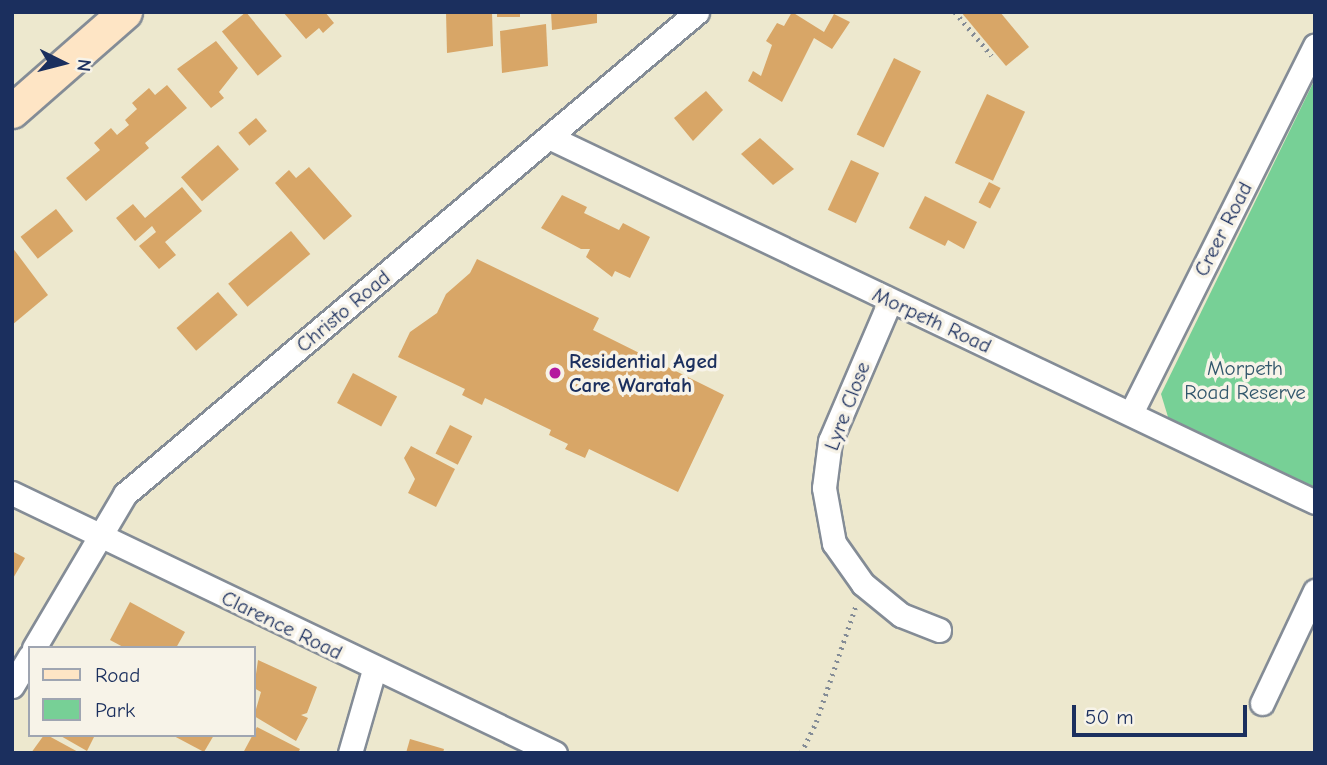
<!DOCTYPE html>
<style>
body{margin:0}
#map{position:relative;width:1327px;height:765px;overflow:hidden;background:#ede8ce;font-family:"Comic Neue",sans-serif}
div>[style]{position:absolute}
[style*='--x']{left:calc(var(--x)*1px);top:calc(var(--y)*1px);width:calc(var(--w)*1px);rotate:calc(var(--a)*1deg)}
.green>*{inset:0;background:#77d096}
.building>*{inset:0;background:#d8a667;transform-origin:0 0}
.path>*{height:4.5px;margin-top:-2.25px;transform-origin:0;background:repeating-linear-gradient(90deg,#848c96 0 2px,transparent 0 7px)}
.roads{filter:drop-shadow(2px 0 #848c96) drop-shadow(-2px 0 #848c96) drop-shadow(0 2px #848c96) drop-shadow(0 -2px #848c96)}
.street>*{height:23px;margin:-11.5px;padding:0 11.5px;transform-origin:11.5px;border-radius:11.5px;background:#fff}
.secondary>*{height:33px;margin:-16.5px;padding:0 16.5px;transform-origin:16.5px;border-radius:16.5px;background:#fee5c5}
.dots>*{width:19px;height:19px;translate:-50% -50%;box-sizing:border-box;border:4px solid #f7f3e8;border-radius:50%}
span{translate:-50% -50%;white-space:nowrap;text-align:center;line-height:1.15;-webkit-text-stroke:7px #f7f3e8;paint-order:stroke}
.street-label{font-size:21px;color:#1b2f5e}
.poi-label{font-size:21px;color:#1b2f5e;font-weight:700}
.left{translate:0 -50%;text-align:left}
.park-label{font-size:21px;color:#32576c}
.frame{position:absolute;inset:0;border:14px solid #1b2f5e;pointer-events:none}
.legend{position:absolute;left:28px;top:646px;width:228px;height:91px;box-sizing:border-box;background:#f7f3e8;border:2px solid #9fa5b1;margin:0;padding:9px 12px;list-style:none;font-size:21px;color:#1b2f5e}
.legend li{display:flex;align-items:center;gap:14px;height:35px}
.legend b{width:35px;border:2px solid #9fa5b1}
.north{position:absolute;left:28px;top:28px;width:70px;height:70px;-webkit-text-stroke:5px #f7f3e8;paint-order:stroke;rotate:96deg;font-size:19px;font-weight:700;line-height:28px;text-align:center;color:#1b2f5e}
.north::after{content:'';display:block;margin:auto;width:24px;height:32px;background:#1b2f5e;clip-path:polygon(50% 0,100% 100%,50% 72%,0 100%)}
.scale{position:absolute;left:1072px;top:705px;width:175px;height:32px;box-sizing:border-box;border:4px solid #1b2f5e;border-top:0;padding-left:9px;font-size:21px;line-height:24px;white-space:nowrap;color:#1b2f5e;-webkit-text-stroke:5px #f7f3e8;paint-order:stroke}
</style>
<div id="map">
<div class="green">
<i style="clip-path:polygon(1315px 79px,1315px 492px,1182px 427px,1168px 417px,1161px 394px)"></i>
</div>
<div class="building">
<i style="left:246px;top:12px;width:57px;height:31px;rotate:51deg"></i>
<i style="clip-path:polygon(283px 12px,325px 12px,334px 23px,323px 33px,319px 28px,306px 39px)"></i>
<i style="clip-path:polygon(446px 12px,492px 12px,493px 46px,447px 53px)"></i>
<i style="left:497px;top:12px;width:23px;height:5px"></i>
<i style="clip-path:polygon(551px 12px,597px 12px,597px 23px,552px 30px)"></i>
<i style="clip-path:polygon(792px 12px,824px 32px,834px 14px,850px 22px,832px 49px,814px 38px,782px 102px,748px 81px,753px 71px,761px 76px,772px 45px,766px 41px,777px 23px,784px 26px)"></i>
<i style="clip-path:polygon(961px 12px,1000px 12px,1029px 47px,1006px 66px)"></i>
<i style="clip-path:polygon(546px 24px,548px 66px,502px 73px,500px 31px)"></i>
<i style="clip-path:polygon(216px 41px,238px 68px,219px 92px,224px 98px,211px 108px,177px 69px)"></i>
<i style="left:894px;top:58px;width:30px;height:85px;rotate:26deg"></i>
<i style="clip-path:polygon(167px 85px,187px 108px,145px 143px,149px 148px,86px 201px,66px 178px,100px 150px,94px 143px,111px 128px,117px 135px,129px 125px,125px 120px,137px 109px,132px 103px,149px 88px,155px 95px)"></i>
<i style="clip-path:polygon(706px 91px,723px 110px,693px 141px,674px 118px)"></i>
<i style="left:987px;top:94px;width:42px;height:76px;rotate:25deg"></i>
<i style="left:256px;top:118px;width:17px;height:23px;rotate:50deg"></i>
<i style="clip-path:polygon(760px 138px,794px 169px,773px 185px,741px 154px)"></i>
<i style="left:218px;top:145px;width:32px;height:49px;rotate:49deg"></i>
<i style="left:851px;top:160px;width:31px;height:55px;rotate:25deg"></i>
<i style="clip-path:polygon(309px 167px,352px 216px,324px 240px,275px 183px,289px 170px,296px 178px)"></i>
<i style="left:989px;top:182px;width:13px;height:23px;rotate:27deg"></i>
<i style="clip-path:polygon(182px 187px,202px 211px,165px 242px,176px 255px,159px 269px,139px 246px,156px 232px,152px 226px,135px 241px,116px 218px,133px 204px,145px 218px)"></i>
<i style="clip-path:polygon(562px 195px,587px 207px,584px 213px,619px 230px,623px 223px,650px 237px,630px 278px,615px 271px,612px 277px,586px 257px,590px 249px,581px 249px,541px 228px)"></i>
<i style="clip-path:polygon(925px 196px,977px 222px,964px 249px,948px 240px,945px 246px,909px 228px)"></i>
<i style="left:56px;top:209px;width:28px;height:45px;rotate:52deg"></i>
<i style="left:291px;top:231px;width:30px;height:82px;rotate:50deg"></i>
<i style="clip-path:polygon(12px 247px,48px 295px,12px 325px)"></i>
<i style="clip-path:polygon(477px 259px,599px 318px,593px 330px,724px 395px,678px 492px,589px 449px,585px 458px,565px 449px,568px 444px,549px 435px,551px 430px,485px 398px,482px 405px,462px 395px,465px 389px,398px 357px,410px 332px,437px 313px,446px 294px,470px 273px)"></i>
<i style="left:218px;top:292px;width:30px;height:55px;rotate:49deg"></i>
<i style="left:353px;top:373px;width:50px;height:34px;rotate:28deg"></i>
<i style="left:450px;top:425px;width:25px;height:32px;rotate:27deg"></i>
<i style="clip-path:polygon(411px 446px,455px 469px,436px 507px,408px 493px,415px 479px,404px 458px)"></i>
<i style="clip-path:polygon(12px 551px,25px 558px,12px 580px)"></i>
<i style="clip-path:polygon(130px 602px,185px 632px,176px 648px,125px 648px,110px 640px)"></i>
<i style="clip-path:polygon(258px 660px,317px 687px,307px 713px,301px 715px,308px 718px,296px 741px,254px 716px,261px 692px,254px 688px)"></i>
<i style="clip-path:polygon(257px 727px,300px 749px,298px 753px,243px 753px)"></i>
<i style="clip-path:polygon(44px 735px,47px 735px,80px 753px,31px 753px)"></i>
<i style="clip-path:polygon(59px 735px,95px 735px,87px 751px)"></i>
<i style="clip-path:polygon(172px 735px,214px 735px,204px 752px)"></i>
<i style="clip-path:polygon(410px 739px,444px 749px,443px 753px,406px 753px)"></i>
</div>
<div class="path">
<i style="--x:955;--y:12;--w:57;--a:49.9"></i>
<i style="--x:801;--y:753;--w:34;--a:-64"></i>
<i style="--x:816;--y:722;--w:124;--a:-71.1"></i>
</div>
<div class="roads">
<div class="street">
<i style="--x:549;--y:137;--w:849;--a:25.48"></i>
<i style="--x:890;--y:301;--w:152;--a:113.2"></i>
<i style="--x:830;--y:441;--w:47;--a:97.3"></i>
<i style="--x:824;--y:488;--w:56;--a:79.7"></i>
<i style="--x:834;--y:543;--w:50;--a:54.7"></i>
<i style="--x:863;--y:584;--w:49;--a:39.2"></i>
<i style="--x:901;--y:615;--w:41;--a:21.5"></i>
<i style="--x:1131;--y:413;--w:411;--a:-63.4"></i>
<i style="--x:12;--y:493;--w:602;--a:25.59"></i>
<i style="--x:34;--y:648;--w:179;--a:-59.4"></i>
<i style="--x:125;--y:494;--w:748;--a:-40.12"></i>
<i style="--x:12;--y:686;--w:35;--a:-59"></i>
<i style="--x:1262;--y:703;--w:124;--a:-64.7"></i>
<i style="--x:350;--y:753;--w:86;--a:-73.9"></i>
</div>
<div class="secondary">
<i style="--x:12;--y:111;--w:150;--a:-41.2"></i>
</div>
</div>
<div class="dots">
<i style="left:555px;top:373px;background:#b5179e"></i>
</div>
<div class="street-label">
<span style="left:1223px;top:229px;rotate:-63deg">Creer Road</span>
<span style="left:343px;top:311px;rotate:-40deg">Christo Road</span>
<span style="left:932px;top:320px;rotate:25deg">Morpeth Road</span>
<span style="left:847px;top:406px;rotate:-69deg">Lyre Close</span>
<span style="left:282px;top:625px;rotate:26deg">Clarence Road</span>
</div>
<div class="poi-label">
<span class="left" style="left:569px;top:373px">Residential Aged<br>Care Waratah</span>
</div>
<div class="park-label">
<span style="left:1245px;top:380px">Morpeth<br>Road Reserve</span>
</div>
<div class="frame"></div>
<ul class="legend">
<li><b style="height:9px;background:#fee5c5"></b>Road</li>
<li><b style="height:19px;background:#77d096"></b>Park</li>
</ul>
<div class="north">N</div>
<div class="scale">50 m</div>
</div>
